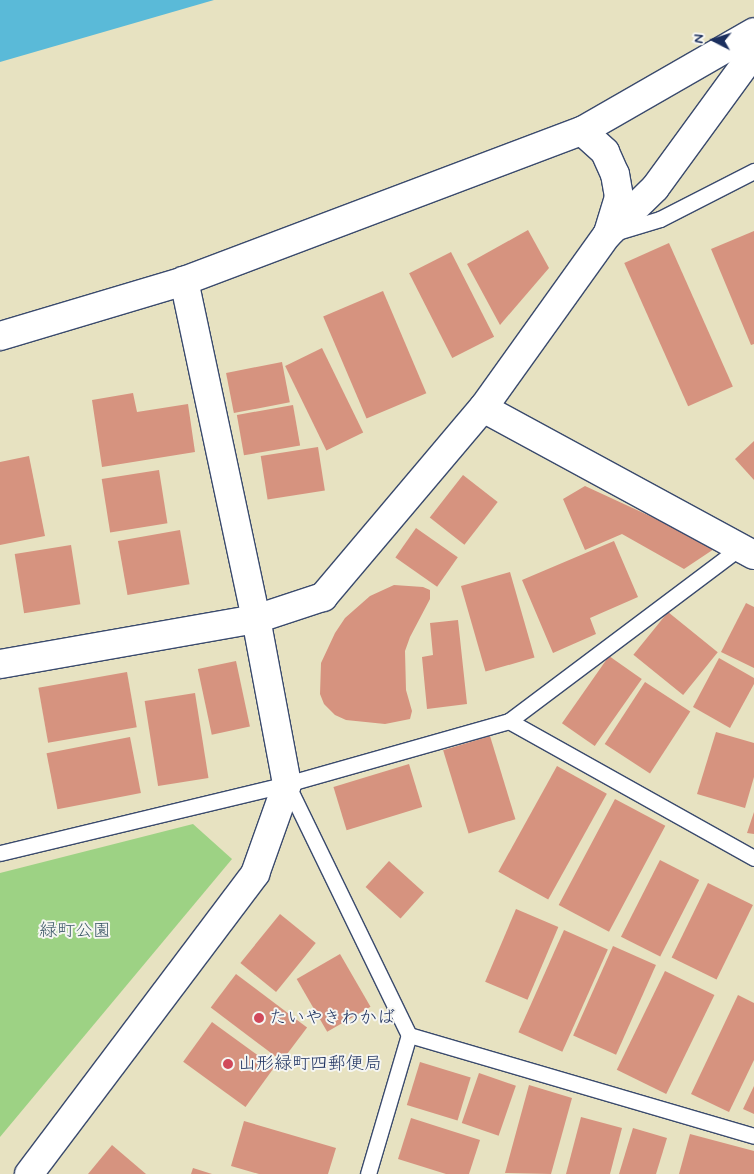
<!DOCTYPE html>
<meta charset="utf-8">
<style>
body{margin:0}
#map{position:relative;width:754px;height:1174px;overflow:hidden;background:#e7e2c1;font-family:Mynerve,"Klee One",sans-serif}
div>[style]{position:absolute}
[style*='--x']{left:calc(var(--x)*1px);top:calc(var(--y)*1px);width:calc(var(--w)*1px);rotate:calc(var(--a)*1deg)}
.green>*{inset:0;background:#9dd284}
.water>*{inset:0;background:#5abad8}
.building>*{inset:0;background:#d6937f;transform-origin:0 0}
.roads{filter:drop-shadow(1px 0 #3a4a6d) drop-shadow(-1px 0 #3a4a6d) drop-shadow(0 1px #3a4a6d) drop-shadow(0 -1px #3a4a6d)}
.lane>*{height:15px;margin:-7.5px;padding:0 7.5px;transform-origin:7.5px;border-radius:7.5px;background:#fff}
.street>*{height:28px;margin:-14px;padding:0 14px;transform-origin:14px;border-radius:14px;background:#fff}
.secondary>*{height:28px;margin:-14px;padding:0 14px;transform-origin:14px;border-radius:14px;background:#fff}
.dots>*{width:14px;height:14px;translate:-50% -50%;box-sizing:border-box;border:2px solid #f6f6f2;border-radius:50%}
span{translate:-50% -50%;white-space:nowrap;text-align:center;line-height:1.15;-webkit-text-stroke:4px #f6f6f2;paint-order:stroke}
.park-label{font-size:18px;color:#3c5868}
.poi-label{font-size:18px;color:#1b2f5e}
.left{translate:0 -50%;text-align:left}
.north{position:absolute;left:689px;top:15px;width:50px;height:50px;-webkit-text-stroke:4px #f6f6f2;paint-order:stroke;rotate:275deg;font-size:14px;font-weight:700;line-height:20px;text-align:center;color:#1b2f5e}
.north::after{content:'';display:block;margin:auto;width:18px;height:22px;background:#1b2f5e;clip-path:polygon(50% 0,100% 100%,50% 72%,0 100%)}
</style>
<div id="map">
<div class="green">
<i style="clip-path:polygon(193px 824px,232px 859px,0 1137px,0 873px)"></i>
</div>
<div class="water">
<i style="clip-path:polygon(0 0,214px 0,0 62px)"></i>
</div>
<div class="building">
<i style="clip-path:polygon(528px 230px,549px 268px,500px 325px,467px 264px)"></i>
<i style="clip-path:polygon(754px 231px,754px 344px,751px 345px,711px 249px)"></i>
<i style="left:669px;top:243px;width:157px;height:49px;rotate:66deg"></i>
<i style="left:451px;top:252px;width:95px;height:47px;rotate:63deg"></i>
<i style="left:383px;top:291px;width:111px;height:65px;rotate:67deg"></i>
<i style="left:322px;top:348px;width:94px;height:41px;rotate:64deg"></i>
<i style="left:282px;top:362px;width:41px;height:57px;rotate:79deg"></i>
<i style="clip-path:polygon(133px 393px,137px 412px,188px 404px,195px 452px,102px 467px,92px 400px)"></i>
<i style="left:293px;top:405px;width:41px;height:57px;rotate:80deg"></i>
<i style="clip-path:polygon(754px 441px,754px 480px,735px 459px)"></i>
<i style="left:318px;top:447px;width:44px;height:58px;rotate:81deg"></i>
<i style="clip-path:polygon(29px 456px,45px 536px,0 545px,0 462px)"></i>
<i style="left:159px;top:470px;width:54px;height:58px;rotate:81deg"></i>
<i style="left:463px;top:475px;width:44px;height:54px;rotate:38deg"></i>
<i style="clip-path:polygon(585px 486px,717px 547px,684px 569px,622px 534px,585px 550px,563px 499px)"></i>
<i style="left:416px;top:528px;width:51px;height:36px;rotate:35deg"></i>
<i style="left:180px;top:530px;width:55px;height:63px;rotate:80deg"></i>
<i style="clip-path:polygon(614px 541px,638px 597px,590px 618px,596px 634px,553px 653px,522px 580px)"></i>
<i style="left:71px;top:545px;width:60px;height:57px;rotate:81deg"></i>
<i style="left:510px;top:572px;width:89px;height:51px;rotate:74deg"></i>
<i style="clip-path:polygon(394px 585px,423px 587px,430px 590px,430px 599px,410px 637px,405px 651px,406px 690px,412px 711px,410px 719px,385px 724px,346px 720px,335px 715px,324px 704px,320px 694px,321px 663px,335px 633px,345px 618px,370px 596px)"></i>
<i style="clip-path:polygon(746px 603px,754px 607px,754px 668px,721px 652px)"></i>
<i style="left:668px;top:612px;width:64px;height:55px;rotate:39deg"></i>
<i style="clip-path:polygon(458px 620px,467px 704px,427px 709px,422px 657px,433px 655px,430px 623px)"></i>
<i style="left:609px;top:656px;width:40px;height:82px;rotate:35deg"></i>
<i style="clip-path:polygon(719px 658px,754px 678px,754px 684px,730px 728px,693px 707px)"></i>
<i style="left:236px;top:661px;width:67px;height:39px;rotate:78deg"></i>
<i style="left:127px;top:672px;width:56px;height:90px;rotate:80deg"></i>
<i style="left:645px;top:682px;width:54px;height:74px;rotate:33deg"></i>
<i style="left:195px;top:693px;width:86px;height:51px;rotate:81deg"></i>
<i style="clip-path:polygon(716px 732px,754px 743px,754px 777px,745px 808px,697px 794px)"></i>
<i style="left:490px;top:736px;width:87px;height:49px;rotate:73deg"></i>
<i style="left:130px;top:737px;width:57px;height:85px;rotate:79deg"></i>
<i style="left:409px;top:764px;width:45px;height:79px;rotate:73deg"></i>
<i style="left:557px;top:766px;width:57px;height:121px;rotate:29deg"></i>
<i style="left:615px;top:799px;width:57px;height:120px;rotate:28deg"></i>
<i style="clip-path:polygon(754px 812px,754px 834px,747px 833px)"></i>
<i style="left:660px;top:860px;width:44px;height:86px;rotate:27deg"></i>
<i style="left:389px;top:861px;width:47px;height:35px;rotate:42deg"></i>
<i style="left:708px;top:883px;width:50px;height:83px;rotate:26deg"></i>
<i style="left:516px;top:909px;width:46px;height:79px;rotate:23deg"></i>
<i style="left:280px;top:914px;width:46px;height:63px;rotate:39deg"></i>
<i style="left:564px;top:930px;width:48px;height:112px;rotate:24deg"></i>
<i style="left:613px;top:946px;width:47px;height:98px;rotate:24deg"></i>
<i style="left:340px;top:954px;width:61px;height:50px;rotate:60deg"></i>
<i style="left:665px;top:971px;width:55px;height:110px;rotate:26deg"></i>
<i style="left:236px;top:974px;width:89px;height:42px;rotate:37deg"></i>
<i style="clip-path:polygon(738px 995px,754px 1003px,754px 1060px,729px 1112px,691px 1094px)"></i>
<i style="left:212px;top:1022px;width:77px;height:49px;rotate:36deg"></i>
<i style="left:420px;top:1062px;width:53px;height:45px;rotate:17deg"></i>
<i style="left:479px;top:1073px;width:39px;height:53px;rotate:19deg"></i>
<i style="clip-path:polygon(529px 1085px,572px 1098px,551px 1174px,505px 1173px)"></i>
<i style="clip-path:polygon(754px 1086px,754px 1114px,743px 1109px)"></i>
<i style="clip-path:polygon(581px 1117px,622px 1128px,610px 1174px,566px 1174px)"></i>
<i style="clip-path:polygon(411px 1118px,480px 1140px,469px 1174px,446px 1174px,398px 1159px)"></i>
<i style="clip-path:polygon(244px 1121px,336px 1148px,328px 1174px,259px 1174px,231px 1166px)"></i>
<i style="clip-path:polygon(633px 1128px,667px 1138px,656px 1174px,619px 1174px)"></i>
<i style="clip-path:polygon(690px 1134px,754px 1151px,754px 1174px,679px 1174px)"></i>
<i style="clip-path:polygon(112px 1145px,146px 1174px,88px 1174px)"></i>
<i style="clip-path:polygon(193px 1168px,212px 1174px,191px 1174px)"></i>
</div>
<div class="roads">
<div class="lane">
<i style="--x:617;--y:232;--w:45;--a:-16.8"></i>
<i style="--x:660;--y:219;--w:106;--a:-27.1"></i>
<i style="--x:509;--y:721;--w:288;--a:-36.9"></i>
<i style="--x:0;--y:853;--w:295;--a:-13.5"></i>
<i style="--x:754;--y:858;--w:281;--a:-150.8"></i>
<i style="--x:509;--y:721;--w:231;--a:164.2"></i>
<i style="--x:287;--y:784;--w:279;--a:64.1"></i>
<i style="--x:409;--y:1035;--w:359;--a:16.3"></i>
<i style="--x:368;--y:1174;--w:145;--a:-73.6"></i>
</div>
<div class="street">
<i style="--x:483;--y:408;--w:308;--a:28.5"></i>
<i style="--x:0;--y:664;--w:260;--a:-10"></i>
<i style="--x:256;--y:619;--w:346;--a:-102"></i>
</div>
<div class="secondary">
<i style="--x:582;--y:131;--w:31;--a:42"></i>
<i style="--x:605;--y:152;--w:24;--a:66"></i>
<i style="--x:615;--y:174;--w:23;--a:80"></i>
<i style="--x:619;--y:197;--w:39;--a:107"></i>
<i style="--x:0;--y:336;--w:192;--a:-16.6"></i>
<i style="--x:184;--y:281;--w:425;--a:-20.7"></i>
<i style="--x:582;--y:131;--w:198;--a:-29.9"></i>
<i style="--x:29;--y:1174;--w:376;--a:-53"></i>
<i style="--x:255;--y:874;--w:96;--a:-70.4"></i>
<i style="--x:287;--y:784;--w:168;--a:-100.6"></i>
<i style="--x:256;--y:619;--w:71;--a:-18.2"></i>
<i style="--x:323;--y:597;--w:248;--a:-49.8"></i>
<i style="--x:483;--y:408;--w:213;--a:-54.4"></i>
<i style="--x:607;--y:235;--w:67;--a:-44.4"></i>
<i style="--x:655;--y:188;--w:168;--a:-53.9"></i>
</div>
</div>
<div class="dots">
<i style="left:259px;top:1018px;background:#d1495b"></i>
<i style="left:228px;top:1064px;background:#d1495b"></i>
</div>
<div class="park-label">
<span style="left:75px;top:931px">緑町公園</span>
</div>
<div class="poi-label">
<span class="left" style="left:269px;top:1018px">たいやきわかば</span>
<span class="left" style="left:238px;top:1064px">山形緑町四郵便局</span>
</div>
<div class="north">N</div>
</div>
